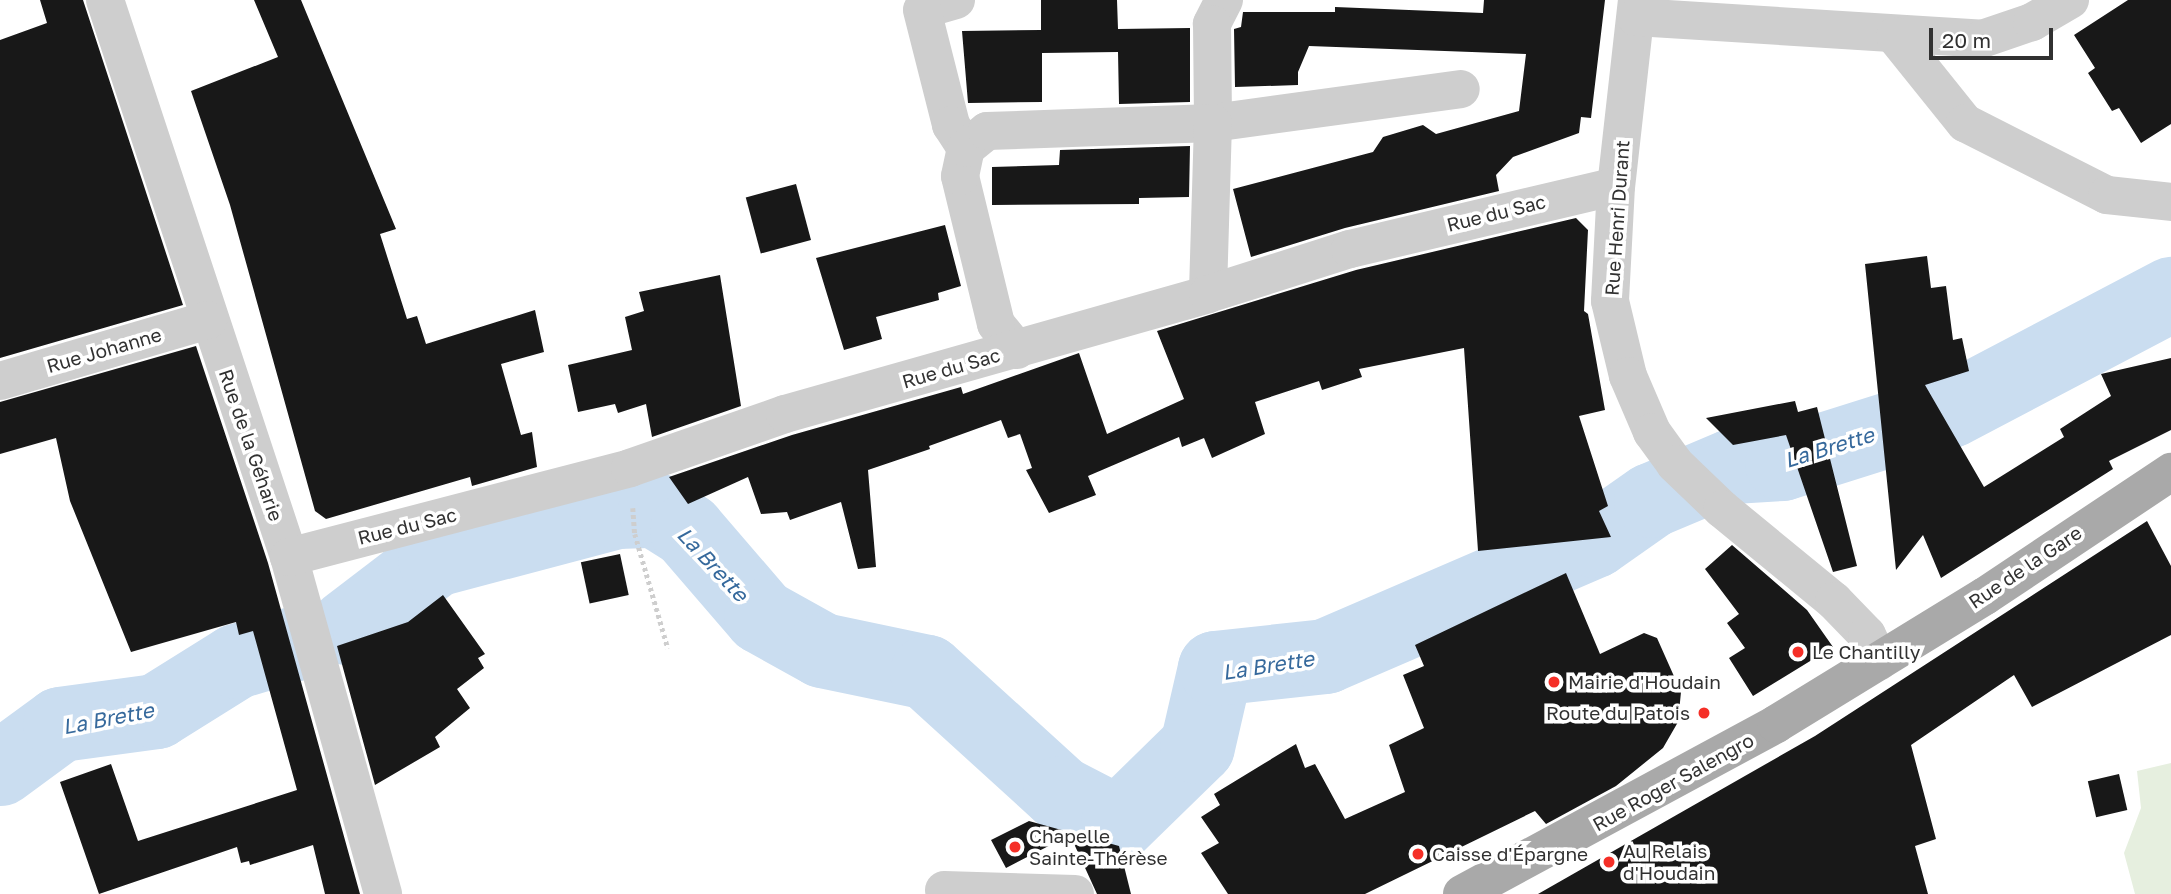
<!DOCTYPE html>
<meta charset="utf-8">
<style>
body{margin:0}
#map{position:relative;width:2171px;height:894px;overflow:hidden;background:#fff;font-family:"Golos Text",sans-serif}
div>[style]{position:absolute}
[style*='--x']{left:calc(var(--x)*1px);top:calc(var(--y)*1px);width:calc(var(--w)*1px);rotate:calc(var(--a)*1deg)}
.green>*{inset:0;background:#e6efdf}
.river>*{height:75px;margin:-37.5px;padding:0 37.5px;transform-origin:37.5px;border-radius:37.5px;background:#caddf0}
.building>*{inset:0;background:#181818;transform-origin:0 0}
.path>*{height:4.5px;margin-top:-2.25px;transform-origin:0;background:repeating-linear-gradient(90deg,#cecece 0 3.5px,transparent 0 7px)}
.minor>*{height:38px;margin:-19px;padding:0 19px;transform-origin:19px;border-radius:19px;background:#cecece}
.major>*{height:38px;margin:-19px;padding:0 19px;transform-origin:19px;border-radius:19px;background:#a9a9a9}
.dots>*{width:19px;height:19px;translate:-50% -50%;box-sizing:border-box;border:4px solid #fff;border-radius:50%}
span{translate:-50% -50%;white-space:nowrap;text-align:center;line-height:1.15;-webkit-text-stroke:7px #fff;paint-order:stroke}
.street-label{font-size:19px;color:#313131}
.poi-label{font-size:19px;color:#313131}
.left{translate:0 -50%;text-align:left}
.right{translate:-100% -50%;text-align:right}
.water-label{font-size:21px;color:#36699c;font-style:italic}
.scale{position:absolute;left:1929px;top:28px;width:124px;height:32px;box-sizing:border-box;border:4px solid #313131;border-top:0;padding-left:9px;font-size:21px;line-height:24px;white-space:nowrap;color:#313131;-webkit-text-stroke:5px #fff;paint-order:stroke}
</style>
<div id="map">
<div class="green">
<i style="clip-path:polygon(2171px 763px,2171px 894px,2135px 894px,2124px 853px,2141px 808px,2137px 771px)"></i>
</div>
<div class="river">
<i style="--x:346;--y:627;--w:112;--a:-37.4"></i>
<i style="--x:435;--y:559;--w:188;--a:-14.8"></i>
<i style="--x:617;--y:511;--w:38;--a:-2"></i>
<i style="--x:655;--y:510;--w:38;--a:32"></i>
<i style="--x:687;--y:530;--w:113;--a:49.3"></i>
<i style="--x:761;--y:616;--w:70;--a:29.1"></i>
<i style="--x:822;--y:650;--w:107;--a:11.8"></i>
<i style="--x:927;--y:672;--w:180;--a:42.3"></i>
<i style="--x:1060;--y:793;--w:65;--a:27.3"></i>
<i style="--x:1118;--y:823;--w:110;--a:-44.3"></i>
<i style="--x:1197;--y:746;--w:80;--a:-77"></i>
<i style="--x:1215;--y:668;--w:111;--a:-6.2"></i>
<i style="--x:1325;--y:656;--w:293;--a:-23.3"></i>
<i style="--x:1594;--y:540;--w:70;--a:-35.1"></i>
<i style="--x:1651;--y:500;--w:88;--a:-22.8"></i>
<i style="--x:1732;--y:466;--w:50;--a:-3.4"></i>
<i style="--x:1782;--y:463;--w:176;--a:-17.5"></i>
<i style="--x:1950;--y:410;--w:250;--a:-27.7"></i>
<i style="--x:0;--y:768;--w:74;--a:-36.3"></i>
<i style="--x:60;--y:724;--w:97;--a:-7.7"></i>
<i style="--x:156;--y:711;--w:94;--a:-32"></i>
<i style="--x:236;--y:661;--w:63;--a:-16.7"></i>
</div>
<div class="building">
<i style="clip-path:polygon(40px 0,83px 0,183px 305px,0 358px,0 40px,47px 23px)"></i>
<i style="clip-path:polygon(254px 0,301px 0,396px 229px,380px 234px,407px 319px,417px 316px,426px 344px,535px 310px,544px 352px,501px 364px,521px 435px,532px 432px,537px 467px,472px 486px,470px 477px,326px 519px,315px 511px,230px 205px,191px 91px,278px 57px)"></i>
<i style="clip-path:polygon(1041px 0,1117px 0,1118px 29px,1190px 28px,1190px 102px,1119px 104px,1118px 52px,1042px 53px,1042px 102px,968px 103px,962px 31px,1041px 30px,1041px 35px)"></i>
<i style="clip-path:polygon(1484px 0,1605px 0,1591px 118px,1581px 117px,1579px 133px,1513px 157px,1496px 175px,1499px 191px,1345px 228px,1251px 257px,1233px 189px,1373px 152px,1383px 137px,1423px 125px,1436px 134px,1519px 111px,1526px 54px,1309px 46px,1298px 72px,1298px 85px,1235px 87px,1234px 29px,1241px 27px,1243px 12px,1335px 12px,1335px 7px,1483px 13px)"></i>
<i style="clip-path:polygon(2128px 0,2171px 0,2171px 124px,2141px 143px,2119px 108px,2112px 111px,2088px 73px,2095px 68px,2074px 35px)"></i>
<i style="clip-path:polygon(1190px 146px,1189px 197px,1139px 198px,1139px 204px,992px 205px,992px 167px,1059px 165px,1060px 150px)"></i>
<i style="left:796px;top:184px;width:58px;height:52px;rotate:75deg"></i>
<i style="clip-path:polygon(1576px 218px,1588px 230px,1584px 311px,1588px 314px,1605px 410px,1579px 416px,1608px 506px,1599px 511px,1611px 537px,1478px 551px,1464px 348px,1359px 369px,1362px 377px,1322px 390px,1319px 381px,1255px 402px,1265px 434px,1212px 458px,1204px 438px,1182px 447px,1179px 437px,1088px 476px,1096px 495px,1049px 513px,1026px 470px,1032px 468px,1020px 434px,1008px 438px,1001px 420px,929px 446px,930px 449px,868px 470px,876px 567px,858px 569px,841px 502px,790px 520px,787px 512px,761px 514px,748px 477px,688px 504px,669px 477px,792px 435px,961px 387px,963px 394px,1079px 353px,1107px 434px,1184px 399px,1157px 331px,1356px 270px)"></i>
<i style="clip-path:polygon(945px 225px,961px 286px,938px 293px,939px 300px,876px 317px,882px 339px,844px 350px,816px 258px)"></i>
<i style="clip-path:polygon(1927px 256px,1931px 288px,1946px 286px,1953px 340px,1962px 338px,1969px 371px,1925px 385px,1984px 487px,2064px 437px,2060px 429px,2111px 396px,2101px 374px,2171px 358px,2171px 430px,2109px 461px,2113px 469px,1941px 578px,1923px 535px,1896px 570px,1865px 264px)"></i>
<i style="clip-path:polygon(720px 275px,741px 406px,652px 437px,646px 404px,618px 413px,615px 404px,578px 412px,568px 365px,632px 350px,625px 317px,644px 311px,639px 292px)"></i>
<i style="clip-path:polygon(196px 346px,268px 563px,360px 894px,325px 894px,313px 845px,250px 865px,249px 861px,241px 863px,237px 847px,99px 894px,60px 782px,111px 764px,138px 841px,297px 790px,253px 631px,239px 635px,236px 622px,131px 652px,70px 501px,56px 438px,0 454px,0 402px)"></i>
<i style="clip-path:polygon(1795px 401px,1798px 412px,1817px 407px,1857px 566px,1833px 572px,1786px 435px,1733px 445px,1706px 418px)"></i>
<i style="clip-path:polygon(2147px 521px,2171px 566px,2171px 635px,2032px 707px,2014px 675px,1911px 745px,1936px 839px,1915px 846px,1928px 894px,1538px 894px,1815px 736px)"></i>
<i style="clip-path:polygon(1732px 545px,1807px 610px,1833px 647px,1753px 696px,1729px 658px,1745px 648px,1727px 623px,1739px 614px,1705px 569px)"></i>
<i style="left:620px;top:554px;width:42px;height:40px;rotate:78deg"></i>
<i style="clip-path:polygon(1566px 573px,1600px 654px,1644px 633px,1657px 638px,1681px 692px,1678px 722px,1663px 748px,1616px 786px,1546px 824px,1535px 811px,1365px 894px,1228px 894px,1201px 853px,1219px 843px,1201px 817px,1220px 805px,1214px 794px,1296px 744px,1305px 768px,1315px 764px,1345px 819px,1405px 792px,1389px 745px,1424px 728px,1403px 675px,1424px 666px,1415px 645px)"></i>
<i style="clip-path:polygon(443px 595px,485px 654px,478px 658px,484px 668px,457px 689px,470px 708px,435px 737px,440px 747px,375px 785px,337px 646px,408px 622px)"></i>
<i style="left:2119px;top:774px;width:37px;height:32px;rotate:77deg"></i>
<i style="clip-path:polygon(1029px 821px,1119px 846px,1131px 894px,1097px 894px,1070px 835px,1006px 868px,991px 840px)"></i>
</div>
<div class="path">
<i style="--x:633;--y:508;--w:26;--a:86"></i>
<i style="--x:635;--y:534;--w:119;--a:73.9"></i>
</div>
<div class="minor">
<i style="--x:105;--y:0;--w:587;--a:71.72"></i>
<i style="--x:289;--y:557;--w:350;--a:74.4"></i>
<i style="--x:956;--y:0;--w:35;--a:164"></i>
<i style="--x:922;--y:10;--w:119;--a:75.8"></i>
<i style="--x:951;--y:125;--w:27;--a:57"></i>
<i style="--x:1224;--y:0;--w:27;--a:117"></i>
<i style="--x:1212;--y:24;--w:99;--a:89.4"></i>
<i style="--x:1213;--y:123;--w:250;--a:-7.8"></i>
<i style="--x:1637;--y:0;--w:187;--a:96.4"></i>
<i style="--x:1616;--y:186;--w:115;--a:93"></i>
<i style="--x:1610;--y:301;--w:77;--a:76.5"></i>
<i style="--x:1628;--y:376;--w:61;--a:66.8"></i>
<i style="--x:1652;--y:432;--w:39;--a:54"></i>
<i style="--x:1675;--y:464;--w:65;--a:43.8"></i>
<i style="--x:1722;--y:509;--w:145;--a:39.4"></i>
<i style="--x:1834;--y:601;--w:47;--a:45.9"></i>
<i style="--x:1867;--y:635;--w:29;--a:65"></i>
<i style="--x:1636;--y:17;--w:347;--a:3.6"></i>
<i style="--x:1982;--y:39;--w:53;--a:-18.8"></i>
<i style="--x:2032;--y:22;--w:44;--a:-30.1"></i>
<i style="--x:1895;--y:36;--w:112;--a:51.2"></i>
<i style="--x:1965;--y:123;--w:159;--a:26.9"></i>
<i style="--x:2107;--y:195;--w:64;--a:6.2"></i>
<i style="--x:1017;--y:350;--w:33;--a:-129"></i>
<i style="--x:996;--y:324;--w:152;--a:-103.7"></i>
<i style="--x:960;--y:176;--w:29;--a:-78"></i>
<i style="--x:966;--y:148;--w:27;--a:-39"></i>
<i style="--x:987;--y:131;--w:226;--a:-2"></i>
<i style="--x:1213;--y:123;--w:171;--a:91.7"></i>
<i style="--x:0;--y:381;--w:217;--a:-16.3"></i>
<i style="--x:289;--y:557;--w:352;--a:-14.6"></i>
<i style="--x:630;--y:468;--w:164;--a:-19.2"></i>
<i style="--x:785;--y:414;--w:440;--a:-15.8"></i>
<i style="--x:1208;--y:294;--w:149;--a:-17.6"></i>
<i style="--x:1350;--y:249;--w:273;--a:-13.3"></i>
<i style="--x:944;--y:890;--w:131;--a:1.7"></i>
</div>
<div class="major">
<i style="--x:1462;--y:894;--w:357;--a:-28.4"></i>
<i style="--x:1776;--y:724;--w:245;--a:-31.5"></i>
<i style="--x:1985;--y:596;--w:224;--a:-33.7"></i>
</div>
<div class="dots">
<i style="left:1798px;top:652px;background:#f52f27"></i>
<i style="left:1554px;top:682px;background:#f52f27"></i>
<i style="left:1704px;top:713px;background:#f52f27"></i>
<i style="left:1015px;top:847px;background:#f52f27"></i>
<i style="left:1418px;top:854px;background:#f52f27"></i>
<i style="left:1609px;top:862px;background:#f52f27"></i>
</div>
<div class="street-label">
<span style="left:1496px;top:213px;rotate:-14deg">Rue du Sac</span>
<span style="left:1617px;top:218px;rotate:-86deg">Rue Henri Durant</span>
<span style="left:104px;top:350px;rotate:-16deg">Rue Johanne</span>
<span style="left:951px;top:368px;rotate:-16deg">Rue du Sac</span>
<span style="left:251px;top:445px;rotate:71deg">Rue de la Géharie</span>
<span style="left:407px;top:526px;rotate:-14deg">Rue du Sac</span>
<span style="left:2025px;top:567px;rotate:-34deg">Rue de la Gare</span>
<span style="left:1673px;top:782px;rotate:-29deg">Rue Roger Salengro</span>
</div>
<div class="poi-label">
<span class="left" style="left:1812px;top:652px">Le Chantilly</span>
<span class="left" style="left:1568px;top:682px">Mairie d'Houdain</span>
<span class="right" style="left:1690px;top:713px">Route du Patois</span>
<span class="left" style="left:1029px;top:847px">Chapelle<br>Sainte-Thérèse</span>
<span class="left" style="left:1623px;top:862px">Au Relais<br>d'Houdain</span>
<span class="left" style="left:1432px;top:854px">Caisse d'Épargne</span>
</div>
<div class="water-label">
<span style="left:1829px;top:447px;rotate:-17deg">La Brette</span>
<span style="left:713px;top:564px;rotate:47deg">La Brette</span>
<span style="left:1268px;top:665px;rotate:-9deg">La Brette</span>
<span style="left:108px;top:718px;rotate:-11deg">La Brette</span>
</div>
<div class="scale">20 m</div>
</div>
